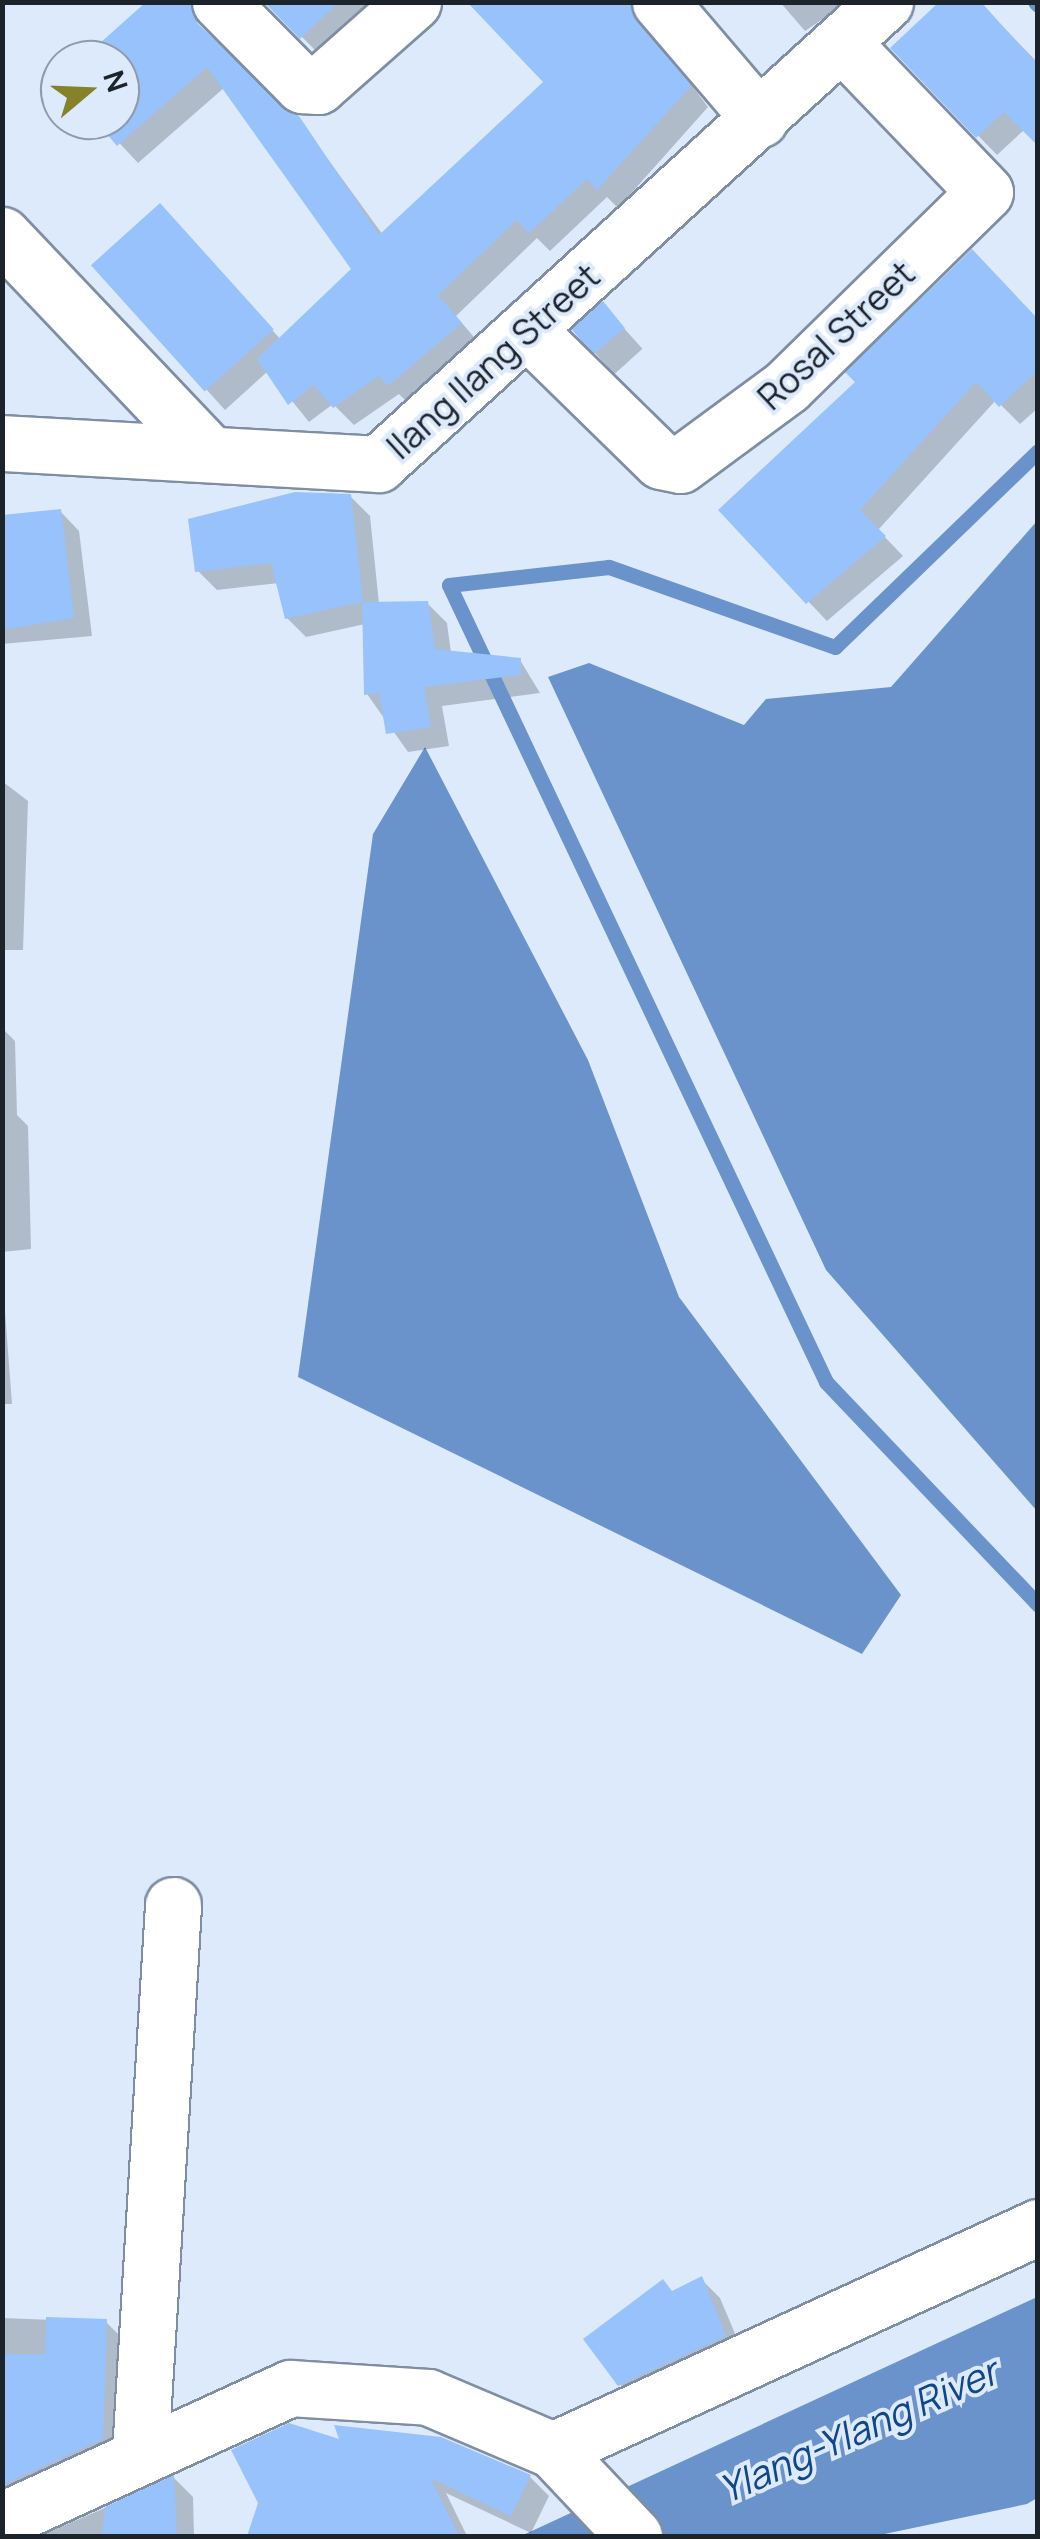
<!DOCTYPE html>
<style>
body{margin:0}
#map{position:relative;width:1040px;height:2539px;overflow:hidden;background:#ddeafc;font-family:Manrope,sans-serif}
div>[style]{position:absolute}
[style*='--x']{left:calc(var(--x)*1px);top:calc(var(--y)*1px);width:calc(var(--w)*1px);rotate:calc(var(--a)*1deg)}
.water>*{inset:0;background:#6a93cb}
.shadow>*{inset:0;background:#0003;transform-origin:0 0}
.stream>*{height:15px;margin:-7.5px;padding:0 7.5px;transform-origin:7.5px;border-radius:7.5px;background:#6a93cb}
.building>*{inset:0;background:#97c2fc;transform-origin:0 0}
.roads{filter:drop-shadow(2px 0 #7f8ea2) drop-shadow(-2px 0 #7f8ea2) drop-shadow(0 2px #7f8ea2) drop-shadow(0 -2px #7f8ea2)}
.minor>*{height:55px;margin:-27.5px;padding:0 27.5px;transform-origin:27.5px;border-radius:27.5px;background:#fff}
span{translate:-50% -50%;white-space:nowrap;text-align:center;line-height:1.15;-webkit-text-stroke:8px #ddeafc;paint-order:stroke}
.street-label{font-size:35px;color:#1d232b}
.water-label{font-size:38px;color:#11478a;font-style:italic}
.frame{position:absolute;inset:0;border:5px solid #1d232b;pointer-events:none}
.north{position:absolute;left:40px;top:40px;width:100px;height:100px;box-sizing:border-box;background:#ddeafc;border:2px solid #909aa8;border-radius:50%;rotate:71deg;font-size:28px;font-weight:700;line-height:40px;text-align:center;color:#1d232b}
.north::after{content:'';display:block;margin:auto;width:35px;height:45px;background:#86822a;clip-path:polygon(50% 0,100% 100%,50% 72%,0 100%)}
</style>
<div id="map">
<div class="water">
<i style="clip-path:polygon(1037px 521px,1037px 1511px,826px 1270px,548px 677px,589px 663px,744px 725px,766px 699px,891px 687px)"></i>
<i style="clip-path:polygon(425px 747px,588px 1060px,679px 1297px,901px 1595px,862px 1654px,298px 1377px,373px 834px)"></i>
<i style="clip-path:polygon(1037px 2297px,1037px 2498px,1027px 2504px,875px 2536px,521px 2536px)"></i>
</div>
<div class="shadow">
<i style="clip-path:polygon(150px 2px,298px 118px,383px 235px,629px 2px,708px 107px,618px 208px,607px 197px,550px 251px,537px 238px,456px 316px,479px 343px,409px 404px,399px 394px,354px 425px,333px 404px,309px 422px,268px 371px,225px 410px,95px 266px,179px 225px,281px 340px,355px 270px,225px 87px,138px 163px,98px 120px,120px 120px,120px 60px,84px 60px)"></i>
<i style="clip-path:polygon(267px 2px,379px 2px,321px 56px)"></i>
<i style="clip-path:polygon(780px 2px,848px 2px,805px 31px)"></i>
<i style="clip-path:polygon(979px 2px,1038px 63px,1038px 142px,1025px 129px,997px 155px,893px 48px)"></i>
<i style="left:603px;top:305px;width:59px;height:38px;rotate:48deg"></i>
<i style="clip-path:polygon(1038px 321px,1038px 408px,1020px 424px,996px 400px,878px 530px,903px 556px,827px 621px,721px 510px)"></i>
<i style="clip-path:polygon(350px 496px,370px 516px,379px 604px,427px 603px,447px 623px,451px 653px,520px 660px,540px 693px,442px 706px,449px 746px,408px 752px,367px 694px,365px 624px,306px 637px,287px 618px,279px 583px,217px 590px,198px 571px)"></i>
<i style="clip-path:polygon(60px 511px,79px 531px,92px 636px,2px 644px,2px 518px)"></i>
<i style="clip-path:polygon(2px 781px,28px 801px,23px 950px,2px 950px)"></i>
<i style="clip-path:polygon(2px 1028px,15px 1041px,17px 1115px,28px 1126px,31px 1249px,2px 1252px)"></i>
<i style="clip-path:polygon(2px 1272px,12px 1404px,2px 1404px)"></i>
<i style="clip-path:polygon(701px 2279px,720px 2298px,744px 2355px,639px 2403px,620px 2384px,673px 2293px)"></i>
<i style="clip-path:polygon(2px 2318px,106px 2322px,125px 2341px,122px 2458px,2px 2493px)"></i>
<i style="clip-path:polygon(344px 2443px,530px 2477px,549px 2496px,531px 2533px,446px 2493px,467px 2536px,249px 2536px,260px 2503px)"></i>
<i style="clip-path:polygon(174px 2478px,193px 2497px,194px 2536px,40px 2536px)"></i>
</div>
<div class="stream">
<i style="--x:1035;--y:2;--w:4;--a:45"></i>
<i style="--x:1038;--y:451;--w:282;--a:136"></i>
<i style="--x:835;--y:647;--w:240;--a:-160.5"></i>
<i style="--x:609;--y:567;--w:161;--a:173.6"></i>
<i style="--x:449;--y:585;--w:882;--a:64.68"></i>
<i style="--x:826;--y:1382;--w:308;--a:46.4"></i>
</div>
<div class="building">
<i style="clip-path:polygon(146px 2px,190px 2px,198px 24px,299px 116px,379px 235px,543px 82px,467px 2px,630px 2px,691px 86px,597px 190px,587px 179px,529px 233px,517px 220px,438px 295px,462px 323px,388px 386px,379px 376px,333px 408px,314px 385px,288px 405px,257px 359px,351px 269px,207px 67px,117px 146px,95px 120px,120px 120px,120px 60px,81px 60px)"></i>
<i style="clip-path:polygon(264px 2px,339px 2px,300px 39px)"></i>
<i style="clip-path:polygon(939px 2px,981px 2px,1038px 65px,1038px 146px,1004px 112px,976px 138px,890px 48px)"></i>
<i style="left:160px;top:203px;width:170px;height:93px;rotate:48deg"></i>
<i style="clip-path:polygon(972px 249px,1038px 319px,1038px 370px,999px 407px,976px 382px,860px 510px,886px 536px,806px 604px,718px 510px,855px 382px,845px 372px)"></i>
<i style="left:603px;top:301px;width:35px;height:42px;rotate:51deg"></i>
<i style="clip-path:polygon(295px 492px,351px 494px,363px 602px,428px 601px,435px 649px,521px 658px,521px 675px,424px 687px,431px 727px,386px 734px,379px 693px,364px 695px,362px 602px,285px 619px,271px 563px,195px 572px,188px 519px)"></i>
<i style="clip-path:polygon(61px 509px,74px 618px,2px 630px,2px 515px)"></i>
<i style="clip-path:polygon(702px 2276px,726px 2336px,618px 2386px,583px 2339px,663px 2279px,672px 2291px)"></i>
<i style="clip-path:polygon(46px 2317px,107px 2319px,103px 2439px,2px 2485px,3px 2354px,45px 2354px)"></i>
<i style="clip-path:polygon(289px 2423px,339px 2439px,334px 2425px,441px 2437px,531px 2475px,511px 2516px,430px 2478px,459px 2536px,247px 2536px,258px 2503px,231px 2450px)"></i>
<i style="clip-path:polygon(174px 2475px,177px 2536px,102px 2536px,105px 2507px)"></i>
</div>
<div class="roads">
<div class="minor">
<i style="--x:220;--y:2;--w:117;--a:45.3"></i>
<i style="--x:302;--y:85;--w:16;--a:4"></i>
<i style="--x:318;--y:86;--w:127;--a:-41.5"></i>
<i style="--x:660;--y:2;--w:154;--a:49.5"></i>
<i style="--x:2;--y:235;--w:301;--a:46.5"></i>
<i style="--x:527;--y:330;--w:187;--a:44.4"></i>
<i style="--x:661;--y:461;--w:19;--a:12"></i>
<i style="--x:680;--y:465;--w:133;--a:-36.4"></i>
<i style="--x:787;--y:386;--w:277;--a:-44.4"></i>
<i style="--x:985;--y:192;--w:205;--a:-133.8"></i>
<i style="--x:2;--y:443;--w:377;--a:3.2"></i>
<i style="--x:378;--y:464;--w:686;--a:-42.34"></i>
<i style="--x:553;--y:2450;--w:534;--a:-24.69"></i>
<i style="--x:140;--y:2453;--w:549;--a:-86.55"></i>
<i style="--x:2;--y:2520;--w:317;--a:-24.6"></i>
<i style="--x:290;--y:2388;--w:138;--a:3.7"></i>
<i style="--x:428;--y:2397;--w:136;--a:23"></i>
<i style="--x:553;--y:2450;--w:118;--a:46.7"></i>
</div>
</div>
<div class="street-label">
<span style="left:836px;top:335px;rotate:-43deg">Rosal Street</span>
<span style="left:493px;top:361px;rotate:-42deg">Ilang Ilang Street</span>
</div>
<div class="water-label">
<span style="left:858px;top:2430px;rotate:-24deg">Ylang-Ylang River</span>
</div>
<div class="frame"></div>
<div class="north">N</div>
</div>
